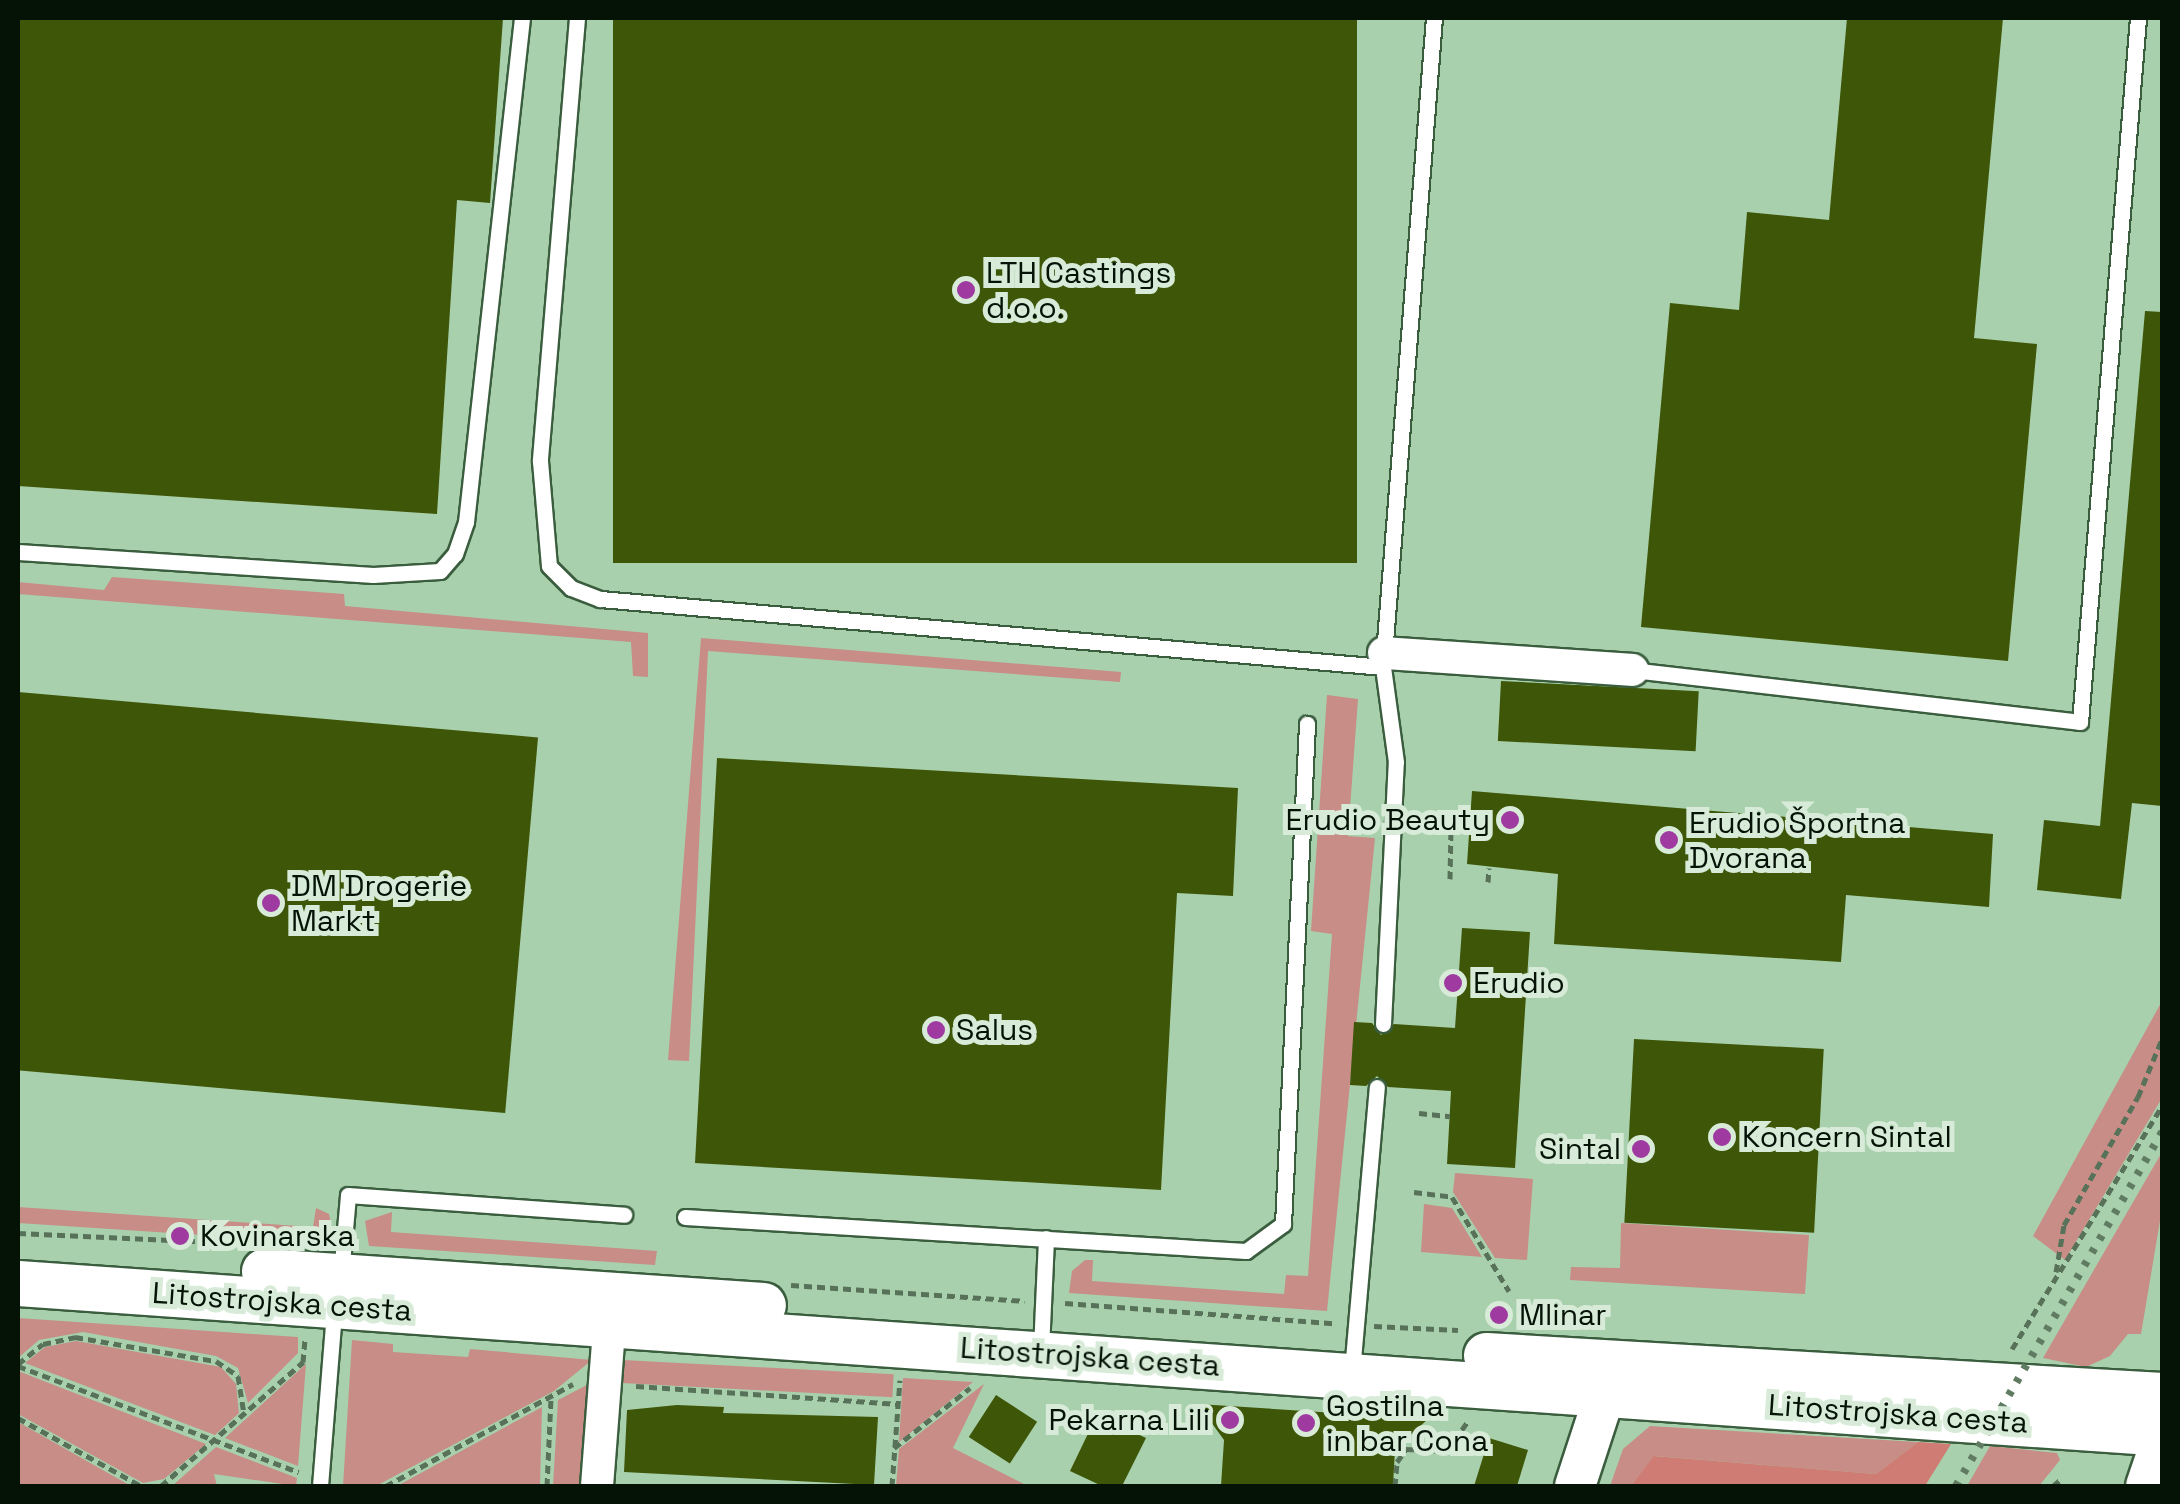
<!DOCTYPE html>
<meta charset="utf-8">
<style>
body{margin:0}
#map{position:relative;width:2180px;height:1504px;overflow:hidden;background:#a9d0ac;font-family:"Space Grotesk",sans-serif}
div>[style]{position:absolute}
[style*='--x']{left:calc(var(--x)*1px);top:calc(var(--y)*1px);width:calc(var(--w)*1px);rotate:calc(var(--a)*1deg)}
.green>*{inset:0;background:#c78d86;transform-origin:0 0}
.forest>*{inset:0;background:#cf7d74}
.building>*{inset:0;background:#3d5608;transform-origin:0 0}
.path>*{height:5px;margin-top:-2.5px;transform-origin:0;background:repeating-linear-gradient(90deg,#58725a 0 8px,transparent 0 13px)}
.roads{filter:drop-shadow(2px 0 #3a5d3e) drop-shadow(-2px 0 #3a5d3e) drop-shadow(0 2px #3a5d3e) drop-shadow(0 -2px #3a5d3e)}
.service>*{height:15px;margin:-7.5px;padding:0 7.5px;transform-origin:7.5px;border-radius:7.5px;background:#fff}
.minor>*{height:32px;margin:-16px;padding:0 16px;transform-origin:16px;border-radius:16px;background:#fff}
.tertiary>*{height:40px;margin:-20px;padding:0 20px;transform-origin:20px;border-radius:20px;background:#fff}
.secondary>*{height:45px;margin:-22.5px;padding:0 22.5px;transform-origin:22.5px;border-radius:22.5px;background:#fff}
.rail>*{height:8px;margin-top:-4px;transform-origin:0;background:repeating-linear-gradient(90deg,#5f7b61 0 5px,transparent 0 15px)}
.dots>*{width:28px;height:28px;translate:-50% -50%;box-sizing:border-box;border:5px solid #d7ebd8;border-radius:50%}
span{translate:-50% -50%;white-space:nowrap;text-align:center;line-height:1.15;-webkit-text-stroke:10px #d7ebd8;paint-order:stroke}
.poi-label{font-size:30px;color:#051307}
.left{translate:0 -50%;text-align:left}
.right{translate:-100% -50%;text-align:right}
.street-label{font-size:30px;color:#051307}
.frame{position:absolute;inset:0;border:20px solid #051307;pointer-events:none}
</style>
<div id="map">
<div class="green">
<i style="clip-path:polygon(112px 577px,344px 594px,345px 606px,648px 633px,648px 677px,633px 676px,631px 642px,18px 594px,18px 582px,104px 590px)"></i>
<i style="clip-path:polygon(701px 638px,1121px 672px,1120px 682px,708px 651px,689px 1061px,668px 1060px)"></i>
<i style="clip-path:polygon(1327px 695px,1358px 699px,1348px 836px,1375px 838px,1327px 1311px,1069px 1293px,1072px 1271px,1085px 1260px,1093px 1260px,1092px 1281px,1284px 1294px,1286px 1275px,1308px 1276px,1332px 934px,1311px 931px)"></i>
<i style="clip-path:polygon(2162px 1001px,2162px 1098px,2065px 1260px,2033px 1236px)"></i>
<i style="clip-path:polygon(2162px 1152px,2162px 1209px,2141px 1334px,2128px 1334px,2110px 1356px,2086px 1367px,2043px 1358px)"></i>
<i style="clip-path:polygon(1455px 1173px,1533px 1179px,1527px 1260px,1495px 1258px,1453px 1192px)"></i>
<i style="clip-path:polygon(1424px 1204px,1452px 1208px,1482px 1257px,1421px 1252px)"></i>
<i style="clip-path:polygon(18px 1207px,313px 1227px,316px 1208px,329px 1214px,332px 1230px,327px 1243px,18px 1223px)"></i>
<i style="clip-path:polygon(392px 1212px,391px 1232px,657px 1251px,655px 1265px,369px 1246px,365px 1221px)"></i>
<i style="clip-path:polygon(1621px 1223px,1809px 1235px,1805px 1294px,1570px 1280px,1571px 1267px,1620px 1268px)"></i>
<i style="clip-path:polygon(18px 1318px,298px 1337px,298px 1353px,248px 1403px,238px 1368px,216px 1356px,83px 1332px,39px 1340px,18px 1358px)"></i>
<i style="clip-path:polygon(352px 1340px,393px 1344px,393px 1352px,468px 1357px,470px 1349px,592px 1360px,554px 1391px,376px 1486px,343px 1486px)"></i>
<i style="clip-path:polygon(76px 1341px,221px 1367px,236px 1384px,239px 1413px,215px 1435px,25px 1363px,45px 1347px)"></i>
<i style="left:623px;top:1360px;width:271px;height:23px;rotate:3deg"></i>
<i style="clip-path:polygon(306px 1364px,298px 1466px,225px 1438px)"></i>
<i style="clip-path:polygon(18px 1371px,206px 1444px,164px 1479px,143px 1483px,18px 1414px)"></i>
<i style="clip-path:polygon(903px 1378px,973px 1382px,899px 1442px)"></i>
<i style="clip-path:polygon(984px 1384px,953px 1448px,1028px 1486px,896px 1486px,899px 1449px)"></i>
<i style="clip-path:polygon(587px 1385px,584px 1486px,553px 1486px,558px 1400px)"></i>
<i style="clip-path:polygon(542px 1407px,540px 1486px,397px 1486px)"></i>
<i style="clip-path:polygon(18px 1422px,131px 1486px,18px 1486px)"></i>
<i style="clip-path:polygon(1650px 1426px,1918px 1442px,1876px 1474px,1655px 1456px,1631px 1486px,1610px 1486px,1623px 1449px)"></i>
<i style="clip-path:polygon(1990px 1446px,2057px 1453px,2060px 1460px,2039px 1486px,1967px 1486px)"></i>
<i style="clip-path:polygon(216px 1447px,297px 1478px,296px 1486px,214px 1474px,217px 1486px,172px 1486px)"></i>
</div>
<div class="forest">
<i style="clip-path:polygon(1918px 1442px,1951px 1444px,1925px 1486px,1631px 1486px,1654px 1456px,1876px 1474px)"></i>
</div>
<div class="building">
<i style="clip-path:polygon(18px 18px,503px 18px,490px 203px,457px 200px,437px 514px,18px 486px)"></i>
<i style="left:613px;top:18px;width:744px;height:545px"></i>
<i style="clip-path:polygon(1847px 18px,2003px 18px,1974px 338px,2037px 344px,2008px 661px,1641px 627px,1670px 303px,1739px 310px,1747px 212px,1829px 220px)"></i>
<i style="clip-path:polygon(2145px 311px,2162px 312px,2162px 806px,2132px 803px,2121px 899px,2037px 890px,2044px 820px,2100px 826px)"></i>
<i style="left:1501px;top:681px;width:198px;height:60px;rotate:3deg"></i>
<i style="left:18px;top:692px;width:522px;height:377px;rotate:5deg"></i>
<i style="clip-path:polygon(717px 758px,1238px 788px,1233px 896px,1177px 893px,1161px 1190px,695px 1163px)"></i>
<i style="clip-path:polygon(1472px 791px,1993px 834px,1989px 907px,1846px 895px,1841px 962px,1554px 944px,1558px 874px,1467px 864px)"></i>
<i style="clip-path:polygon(1462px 928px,1530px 932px,1515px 1168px,1447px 1164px,1451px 1091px,1388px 1087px,1377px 1076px,1366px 1086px,1350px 1085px,1354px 1022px,1372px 1023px,1381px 1035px,1394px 1024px,1455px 1028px)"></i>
<i style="left:1634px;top:1039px;width:190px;height:184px;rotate:3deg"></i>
<i style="left:996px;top:1395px;width:49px;height:50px;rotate:33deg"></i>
<i style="clip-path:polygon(1198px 1404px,1428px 1419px,1395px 1449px,1393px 1486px,1221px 1486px,1224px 1440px)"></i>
<i style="clip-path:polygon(677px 1405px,724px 1407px,723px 1413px,878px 1417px,874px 1485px,624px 1472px,627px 1410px)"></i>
<i style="clip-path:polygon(1097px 1415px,1146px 1438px,1122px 1486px,1102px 1486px,1070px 1471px)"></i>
<i style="clip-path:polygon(1489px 1438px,1528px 1450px,1517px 1486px,1474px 1486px)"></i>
</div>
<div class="path">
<i style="--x:1450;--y:879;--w:53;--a:-88.9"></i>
<i style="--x:1451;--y:826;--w:18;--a:3"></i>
<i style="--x:1488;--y:882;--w:14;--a:-86"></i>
<i style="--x:1419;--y:1113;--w:31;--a:6"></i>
<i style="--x:1414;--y:1192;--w:38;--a:7"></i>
<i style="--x:1452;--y:1197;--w:110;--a:58.8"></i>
<i style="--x:18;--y:1233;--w:224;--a:2.6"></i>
<i style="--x:2056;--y:1272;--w:48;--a:-80.3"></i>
<i style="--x:2064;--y:1225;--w:148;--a:-60"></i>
<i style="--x:2138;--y:1097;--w:63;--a:-67.5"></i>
<i style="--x:791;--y:1285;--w:234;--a:3.9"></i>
<i style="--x:1065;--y:1303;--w:269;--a:4.3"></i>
<i style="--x:1374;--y:1326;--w:84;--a:2.7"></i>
<i style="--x:2012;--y:1349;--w:286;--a:-58.3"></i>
<i style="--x:18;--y:1364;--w:32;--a:-39"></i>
<i style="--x:43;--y:1344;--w:33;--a:-12"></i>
<i style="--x:75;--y:1337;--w:143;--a:9.7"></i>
<i style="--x:216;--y:1361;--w:27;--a:34"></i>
<i style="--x:238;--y:1376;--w:39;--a:81"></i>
<i style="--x:18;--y:1366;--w:300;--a:20.7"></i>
<i style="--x:636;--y:1386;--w:263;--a:3.9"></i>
<i style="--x:18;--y:1418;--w:141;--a:28.9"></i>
<i style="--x:894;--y:1448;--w:97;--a:-38.3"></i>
<i style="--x:161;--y:1486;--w:189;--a:-41.1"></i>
<i style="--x:303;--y:1362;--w:24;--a:-85"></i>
<i style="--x:386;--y:1486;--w:213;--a:-28.6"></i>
<i style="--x:547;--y:1486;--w:89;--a:-87.4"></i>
<i style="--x:892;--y:1486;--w:106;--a:-85.7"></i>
<i style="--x:1395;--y:1486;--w:24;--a:-85"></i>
<i style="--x:1397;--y:1462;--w:16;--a:-55"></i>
<i style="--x:1406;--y:1449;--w:41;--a:2.8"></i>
<i style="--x:1447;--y:1451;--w:38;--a:-55"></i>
<i style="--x:2053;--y:1486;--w:9;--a:-41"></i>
</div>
<div class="roads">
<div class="service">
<i style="--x:577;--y:18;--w:445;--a:94.8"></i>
<i style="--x:540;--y:461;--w:105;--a:85.1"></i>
<i style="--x:549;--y:566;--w:31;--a:45"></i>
<i style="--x:571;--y:588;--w:31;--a:21"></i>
<i style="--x:600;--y:599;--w:786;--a:4.96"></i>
<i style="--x:18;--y:552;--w:356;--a:3.7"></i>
<i style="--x:373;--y:575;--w:67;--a:-3.4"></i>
<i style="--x:440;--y:571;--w:23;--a:-49"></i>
<i style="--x:455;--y:554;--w:34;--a:-71"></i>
<i style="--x:466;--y:522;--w:507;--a:-83.66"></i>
<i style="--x:1632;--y:670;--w:451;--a:6.6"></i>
<i style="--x:2080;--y:722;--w:706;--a:-85.29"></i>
<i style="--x:1383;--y:1024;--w:262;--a:-87.2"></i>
<i style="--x:1396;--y:762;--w:96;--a:-97.8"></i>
<i style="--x:1383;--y:667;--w:651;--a:-85.51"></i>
<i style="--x:685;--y:1217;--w:562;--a:3.47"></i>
<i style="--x:1246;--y:1251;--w:46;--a:-36.1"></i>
<i style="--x:1283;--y:1224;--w:501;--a:-87.25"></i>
<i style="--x:341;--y:1274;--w:79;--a:-84.9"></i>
<i style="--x:348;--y:1195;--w:277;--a:4.1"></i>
<i style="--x:1041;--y:1349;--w:111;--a:-87.4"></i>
<i style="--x:1352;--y:1371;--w:285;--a:-85"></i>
<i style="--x:320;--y:1486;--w:176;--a:-85.4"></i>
</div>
<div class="minor">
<i style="--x:1384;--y:653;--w:249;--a:3.9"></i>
<i style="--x:597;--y:1486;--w:185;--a:-85.6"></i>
</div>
<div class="tertiary">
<i style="--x:1575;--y:1486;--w:125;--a:-71.9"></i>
<i style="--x:2146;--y:1486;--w:50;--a:-71.2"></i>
</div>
<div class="secondary">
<i style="--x:264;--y:1271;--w:500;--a:3.9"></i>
<i style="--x:18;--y:1283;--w:2149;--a:4"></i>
<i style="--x:1486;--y:1355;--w:677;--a:3.39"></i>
</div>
</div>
<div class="rail">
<i style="--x:1956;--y:1486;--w:410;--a:-59.8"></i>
</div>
<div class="dots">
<i style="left:966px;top:290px;background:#9f3ba0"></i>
<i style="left:1510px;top:820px;background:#9f3ba0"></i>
<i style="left:1669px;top:840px;background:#9f3ba0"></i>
<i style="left:271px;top:903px;background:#9f3ba0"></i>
<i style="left:1453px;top:983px;background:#9f3ba0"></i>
<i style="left:936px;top:1030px;background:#9f3ba0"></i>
<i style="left:1722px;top:1137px;background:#9f3ba0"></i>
<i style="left:1641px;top:1149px;background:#9f3ba0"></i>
<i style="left:180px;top:1236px;background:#9f3ba0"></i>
<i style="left:1499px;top:1315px;background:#9f3ba0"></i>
<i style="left:1230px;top:1420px;background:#9f3ba0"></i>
<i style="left:1306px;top:1423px;background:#9f3ba0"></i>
</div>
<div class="poi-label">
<span class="left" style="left:986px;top:290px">LTH Castings<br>d.o.o.</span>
<span class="right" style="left:1490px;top:820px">Erudio Beauty</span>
<span class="left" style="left:1689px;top:840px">Erudio Športna<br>Dvorana</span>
<span class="left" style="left:291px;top:903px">DM Drogerie<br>Markt</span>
<span class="left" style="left:1473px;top:983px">Erudio</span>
<span class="left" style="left:956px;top:1030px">Salus</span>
<span class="left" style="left:1742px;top:1137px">Koncern Sintal</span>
<span class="right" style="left:1621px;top:1149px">Sintal</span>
<span class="left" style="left:200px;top:1236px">Kovinarska</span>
<span class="left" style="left:1519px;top:1315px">Mlinar</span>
<span class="left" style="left:1326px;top:1423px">Gostilna<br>in bar Cona</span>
<span class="right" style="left:1210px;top:1420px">Pekarna Lili</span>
</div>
<div class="street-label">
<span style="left:282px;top:1302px;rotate:4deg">Litostrojska cesta</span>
<span style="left:1090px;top:1357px;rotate:4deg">Litostrojska cesta</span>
<span style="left:1898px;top:1414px;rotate:4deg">Litostrojska cesta</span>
</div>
<div class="frame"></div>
</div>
